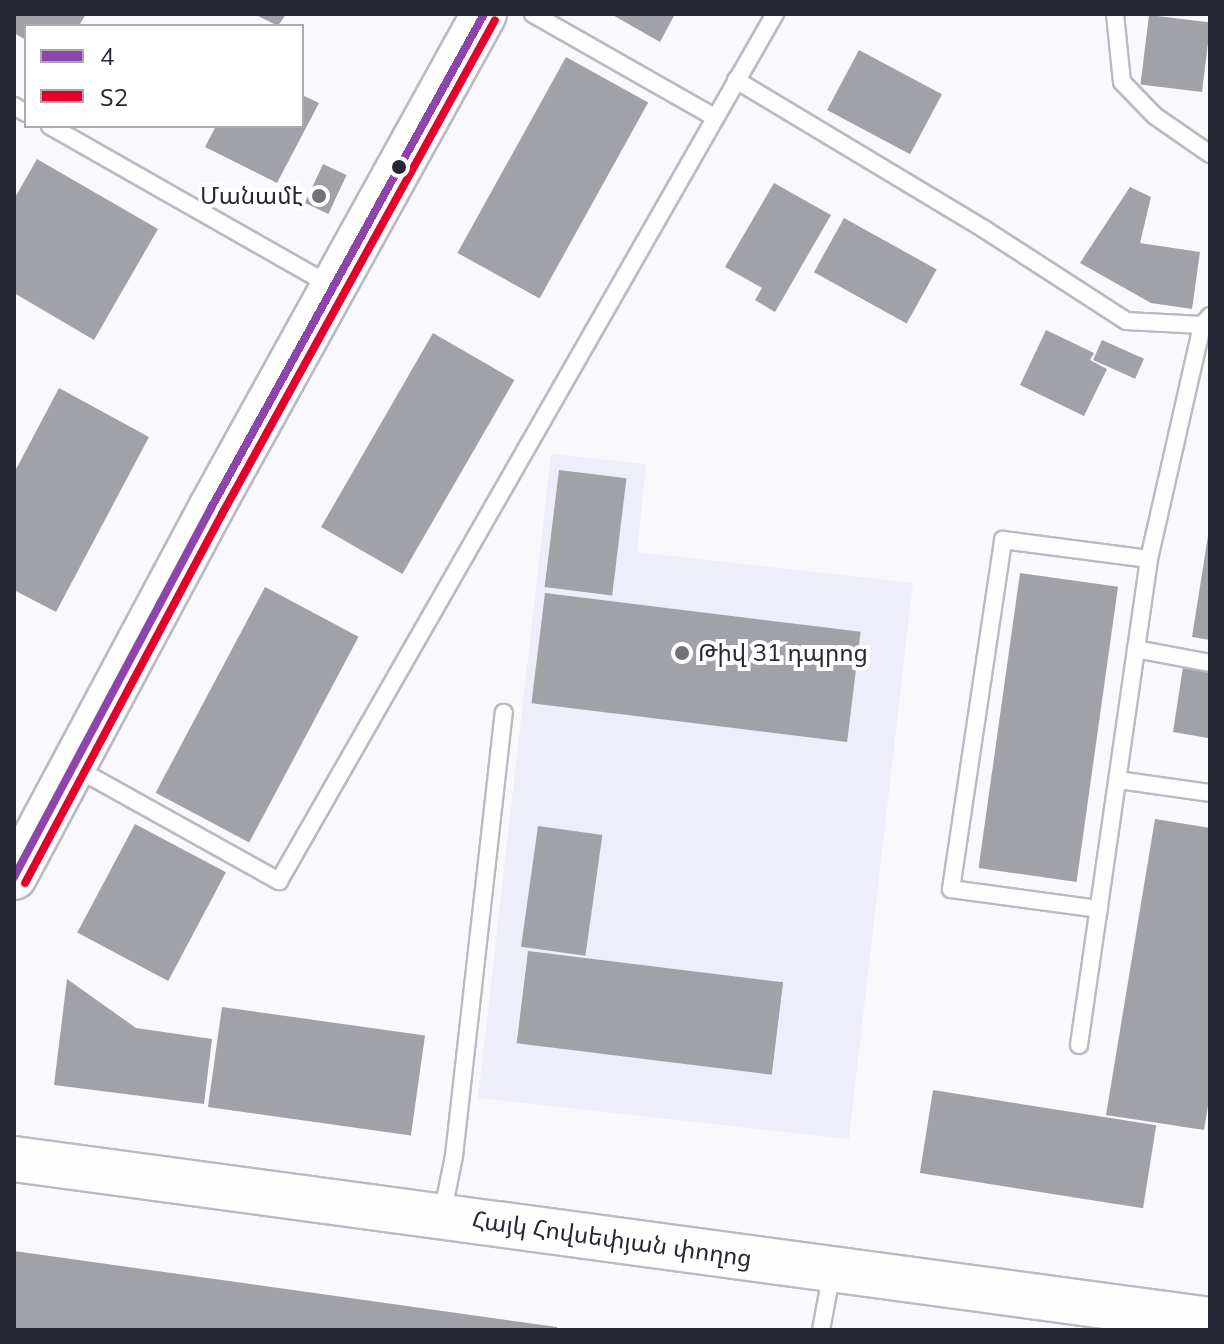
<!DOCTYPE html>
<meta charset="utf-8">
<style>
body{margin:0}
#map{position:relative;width:1224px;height:1344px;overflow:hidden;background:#f9f9fd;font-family:Mulish,"Noto Sans Armenian",sans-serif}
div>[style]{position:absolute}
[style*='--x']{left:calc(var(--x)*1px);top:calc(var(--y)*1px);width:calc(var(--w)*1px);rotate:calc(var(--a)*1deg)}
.built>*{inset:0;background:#eeeefa}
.building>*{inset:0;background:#a1a1a8;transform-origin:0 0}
.roads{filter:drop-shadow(2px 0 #babac2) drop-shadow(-2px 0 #babac2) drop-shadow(0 2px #babac2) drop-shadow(0 -2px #babac2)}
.lane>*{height:16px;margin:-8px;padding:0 8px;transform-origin:8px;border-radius:8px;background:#fefeff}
.secondary>*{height:44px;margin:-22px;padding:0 22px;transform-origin:22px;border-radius:22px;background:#fefeff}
.bus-1>*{height:8px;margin:-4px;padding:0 4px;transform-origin:4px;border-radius:4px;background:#8e44ad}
.bus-2>*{height:8px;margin:-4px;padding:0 4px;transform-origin:4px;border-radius:4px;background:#e4002b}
.dots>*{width:22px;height:22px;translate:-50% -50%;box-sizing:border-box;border:4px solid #fff;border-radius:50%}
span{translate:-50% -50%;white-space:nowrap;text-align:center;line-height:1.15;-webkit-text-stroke:8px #fff;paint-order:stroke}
.poi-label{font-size:24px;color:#272835}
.right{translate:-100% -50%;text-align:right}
.left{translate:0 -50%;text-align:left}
.street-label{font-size:24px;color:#272835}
.frame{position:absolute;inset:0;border:16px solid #272835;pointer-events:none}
.legend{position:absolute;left:24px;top:24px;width:280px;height:104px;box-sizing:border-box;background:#fff;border:2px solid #a9a9ae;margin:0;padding:10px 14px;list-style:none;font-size:24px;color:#272835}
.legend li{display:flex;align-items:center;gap:16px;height:40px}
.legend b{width:40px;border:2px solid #a9a9ae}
</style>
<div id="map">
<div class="built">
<i style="clip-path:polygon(551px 454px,646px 464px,637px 552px,913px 583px,849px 1139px,478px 1098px)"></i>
</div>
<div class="building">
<i style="clip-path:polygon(14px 14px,86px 14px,79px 26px,26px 26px,26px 40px,14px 33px)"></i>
<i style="clip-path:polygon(254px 14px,286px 14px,278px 26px)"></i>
<i style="clip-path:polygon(611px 14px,675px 14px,660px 42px)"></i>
<i style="left:1149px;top:15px;width:62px;height:70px;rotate:7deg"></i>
<i style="left:859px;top:50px;width:94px;height:68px;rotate:28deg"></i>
<i style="left:566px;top:57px;width:94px;height:224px;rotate:29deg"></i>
<i style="clip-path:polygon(302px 95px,319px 103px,277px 183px,205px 147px,216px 126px,302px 126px)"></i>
<i style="clip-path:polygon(37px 159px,158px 229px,94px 340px,14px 293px,14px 199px)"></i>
<i style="left:323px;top:164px;width:26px;height:43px;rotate:25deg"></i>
<i style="clip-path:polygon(774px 183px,831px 215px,775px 312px,755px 300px,762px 288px,725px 267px)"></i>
<i style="clip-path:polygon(1130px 187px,1151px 197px,1140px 243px,1200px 252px,1192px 309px,1151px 303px,1080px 263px)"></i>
<i style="left:844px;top:218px;width:106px;height:62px;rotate:29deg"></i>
<i style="clip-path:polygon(1046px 330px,1094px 353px,1090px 360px,1107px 369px,1084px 416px,1020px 385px)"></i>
<i style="left:433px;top:333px;width:94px;height:224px;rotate:30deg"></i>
<i style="left:1102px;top:340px;width:46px;height:22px;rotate:24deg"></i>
<i style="clip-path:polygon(59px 388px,149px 437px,56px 612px,14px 590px,14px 473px)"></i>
<i style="left:559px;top:470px;width:68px;height:118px;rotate:7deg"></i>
<i style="clip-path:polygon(1208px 536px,1210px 536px,1210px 640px,1192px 637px)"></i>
<i style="left:1020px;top:573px;width:99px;height:298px;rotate:8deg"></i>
<i style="left:265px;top:587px;width:106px;height:233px;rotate:28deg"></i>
<i style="left:545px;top:593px;width:318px;height:111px;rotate:7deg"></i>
<i style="clip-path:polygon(1183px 667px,1210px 671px,1208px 738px,1173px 732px)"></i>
<i style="clip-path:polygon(1155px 819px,1210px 828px,1210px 1094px,1204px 1130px,1106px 1115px)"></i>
<i style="left:135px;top:824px;width:103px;height:123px;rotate:28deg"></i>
<i style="left:538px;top:826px;width:65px;height:122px;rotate:8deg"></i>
<i style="left:528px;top:951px;width:257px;height:93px;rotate:7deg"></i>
<i style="clip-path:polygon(67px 979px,136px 1028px,212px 1039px,204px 1104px,54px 1085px)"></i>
<i style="left:222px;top:1007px;width:205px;height:101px;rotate:8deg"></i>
<i style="left:933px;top:1090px;width:226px;height:84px;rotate:9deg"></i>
<i style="clip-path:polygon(14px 1251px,557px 1327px,557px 1330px,14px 1330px)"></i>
</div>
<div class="roads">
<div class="lane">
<i style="--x:533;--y:14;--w:208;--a:29.6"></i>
<i style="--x:1115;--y:14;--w:68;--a:84.1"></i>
<i style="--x:1122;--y:82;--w:47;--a:45.9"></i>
<i style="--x:1155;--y:116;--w:67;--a:34.6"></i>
<i style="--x:736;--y:80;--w:289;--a:31"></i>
<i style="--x:984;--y:229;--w:169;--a:32.9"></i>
<i style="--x:1126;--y:321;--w:76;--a:3"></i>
<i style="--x:14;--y:106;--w:14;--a:30"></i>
<i style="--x:50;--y:126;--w:324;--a:29.6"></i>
<i style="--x:1136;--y:649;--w:75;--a:10.7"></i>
<i style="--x:74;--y:767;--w:235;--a:29.1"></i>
<i style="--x:279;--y:881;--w:999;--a:-60.23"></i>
<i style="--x:1118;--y:780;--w:93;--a:8"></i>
<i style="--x:1099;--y:909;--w:149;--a:-172.3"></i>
<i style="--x:951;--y:889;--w:353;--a:-81.5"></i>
<i style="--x:1003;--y:540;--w:147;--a:7.4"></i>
<i style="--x:1079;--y:1045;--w:491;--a:-81.8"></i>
<i style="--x:1149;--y:559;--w:240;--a:-77.2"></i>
<i style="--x:1202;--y:325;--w:12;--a:-48"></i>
<i style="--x:442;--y:1215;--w:60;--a:-78.5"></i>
<i style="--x:454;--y:1156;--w:446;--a:-83.6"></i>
<i style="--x:821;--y:1330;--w:59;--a:-79.3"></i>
</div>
<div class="secondary">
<i style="--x:14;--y:877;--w:418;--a:-61.9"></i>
<i style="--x:211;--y:508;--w:564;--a:-61.07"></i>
<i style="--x:14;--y:1159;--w:1207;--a:7.67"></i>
</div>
</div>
<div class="bus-1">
<i style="--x:14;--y:877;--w:418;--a:-61.9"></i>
<i style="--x:211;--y:508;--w:564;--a:-61.07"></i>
</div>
<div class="bus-2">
<i style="--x:25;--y:883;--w:418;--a:-61.9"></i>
<i style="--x:222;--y:514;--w:564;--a:-61.07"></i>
</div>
<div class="dots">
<i style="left:399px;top:167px;background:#272835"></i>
<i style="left:319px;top:196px;background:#70717b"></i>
<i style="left:682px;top:653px;background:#70717b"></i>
</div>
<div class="poi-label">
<span class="right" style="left:303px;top:196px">Մանամէ</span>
<span class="left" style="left:698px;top:653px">Թիվ 31 դպրոց</span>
</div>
<div class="street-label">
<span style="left:612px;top:1239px;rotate:8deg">Հայկ Հովսեփյան փողոց</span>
</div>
<div class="frame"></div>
<ul class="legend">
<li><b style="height:10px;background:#8e44ad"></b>4</li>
<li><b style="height:10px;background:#e4002b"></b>Տ2</li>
</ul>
</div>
